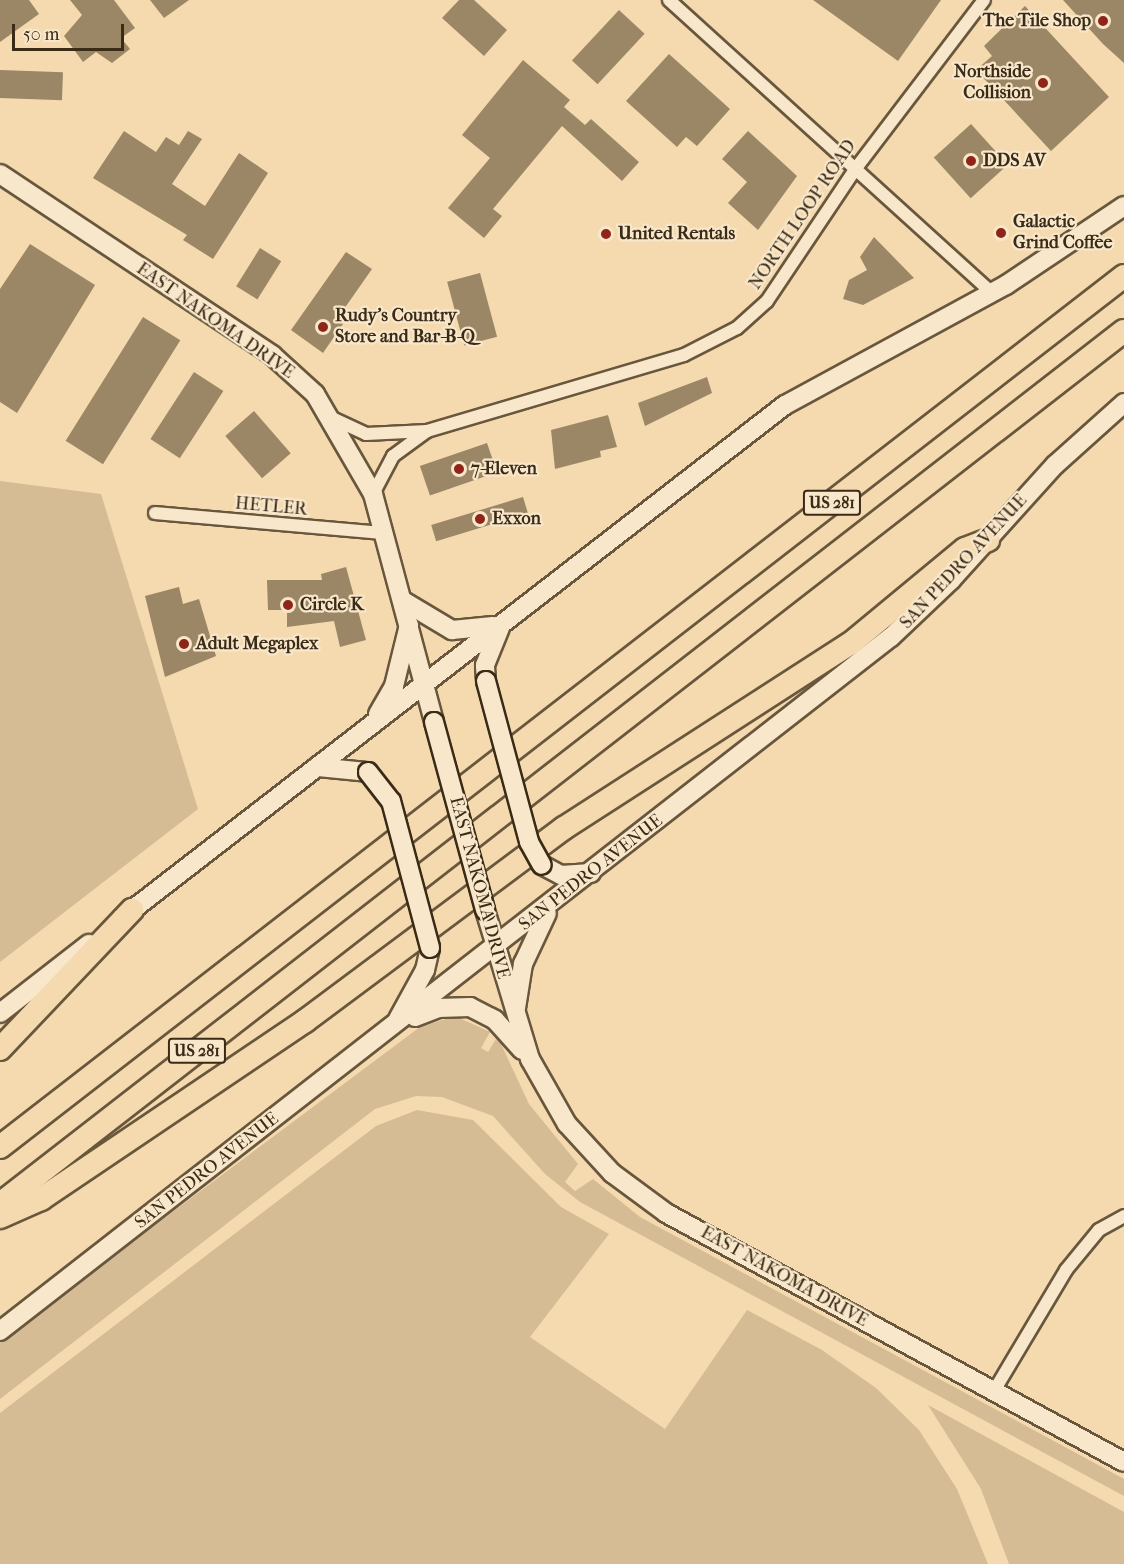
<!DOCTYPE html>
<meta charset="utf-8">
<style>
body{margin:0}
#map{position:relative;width:1124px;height:1564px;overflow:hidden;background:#f5daaf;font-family:"IM FELL French Canon",serif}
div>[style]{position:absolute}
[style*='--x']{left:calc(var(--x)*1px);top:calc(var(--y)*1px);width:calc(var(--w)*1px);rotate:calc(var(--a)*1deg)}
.green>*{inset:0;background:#d5bc95}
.building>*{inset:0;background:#9b8666;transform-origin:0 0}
.roads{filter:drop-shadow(2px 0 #69573d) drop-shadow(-2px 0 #69573d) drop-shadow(0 2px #69573d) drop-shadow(0 -2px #69573d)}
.street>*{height:12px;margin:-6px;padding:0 6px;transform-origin:6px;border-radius:6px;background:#f8e7cb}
.secondary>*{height:18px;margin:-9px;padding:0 9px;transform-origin:9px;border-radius:9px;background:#f8e7cb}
.highway>*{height:22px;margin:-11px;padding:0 11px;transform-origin:11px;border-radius:11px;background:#f5daaf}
.bridges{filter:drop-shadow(2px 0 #3a2b17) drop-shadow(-2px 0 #3a2b17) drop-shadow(0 2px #3a2b17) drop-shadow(0 -2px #3a2b17)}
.secondary-bridge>*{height:18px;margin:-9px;padding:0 9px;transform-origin:9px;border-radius:9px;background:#f8e7cb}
.dots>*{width:16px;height:16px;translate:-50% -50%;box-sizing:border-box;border:3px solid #f8e7cb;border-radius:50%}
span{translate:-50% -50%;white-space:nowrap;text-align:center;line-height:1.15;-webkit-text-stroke:4.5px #f8e7cb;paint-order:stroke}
.shield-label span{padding:2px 4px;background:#f8e7cb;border:2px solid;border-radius:4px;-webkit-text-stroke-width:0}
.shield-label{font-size:16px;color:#3a2b17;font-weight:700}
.poi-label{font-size:18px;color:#3a2b17;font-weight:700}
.right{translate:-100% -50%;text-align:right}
.left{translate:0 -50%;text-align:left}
.street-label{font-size:18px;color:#3a2b17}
.scale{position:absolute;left:12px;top:24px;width:112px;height:27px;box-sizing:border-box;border:3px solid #3a2b17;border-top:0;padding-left:8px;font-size:18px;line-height:21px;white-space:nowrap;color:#3a2b17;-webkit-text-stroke:4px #f8e7cb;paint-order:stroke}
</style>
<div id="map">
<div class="green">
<i style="clip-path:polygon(0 481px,101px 494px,198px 809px,0 962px)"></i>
<i style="clip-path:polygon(455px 1016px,490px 1032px,481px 1048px,488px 1052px,496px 1039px,501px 1044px,529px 1104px,578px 1164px,565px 1182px,575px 1191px,593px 1179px,640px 1217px,1124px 1479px,1124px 1496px,580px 1202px,545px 1174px,493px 1116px,442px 1097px,416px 1096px,375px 1109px,0 1399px,0 1341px,420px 1027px)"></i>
<i style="clip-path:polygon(417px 1110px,473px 1120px,561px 1207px,609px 1234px,530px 1337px,665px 1429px,747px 1310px,822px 1350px,876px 1388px,919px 1430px,957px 1489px,988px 1564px,0 1564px,0 1413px,376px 1126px)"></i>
<i style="clip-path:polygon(928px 1405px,1124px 1512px,1124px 1564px,1009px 1564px,981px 1489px)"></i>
</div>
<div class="building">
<i style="clip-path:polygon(0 0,29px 0,39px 14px,0 42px)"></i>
<i style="clip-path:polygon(70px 0,114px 0,135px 28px,121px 38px,130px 49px,112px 63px,96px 52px,83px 62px,64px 36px,82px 15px)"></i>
<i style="clip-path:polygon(150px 0,189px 0,164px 18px)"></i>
<i style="clip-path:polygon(459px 0,474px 0,507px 30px,484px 56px,442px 18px)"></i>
<i style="clip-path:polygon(813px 0,941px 0,898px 61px)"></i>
<i style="clip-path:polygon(1063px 0,1124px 0,1124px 63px,1103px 44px)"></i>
<i style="clip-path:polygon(1025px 6px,1109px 97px,1051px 151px,976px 70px,992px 56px,984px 46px)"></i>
<i style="left:619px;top:10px;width:35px;height:69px;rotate:43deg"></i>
<i style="clip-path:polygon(669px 54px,730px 109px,697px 146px,686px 137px,677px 147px,626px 101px)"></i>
<i style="clip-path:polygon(523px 60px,570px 100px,564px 107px,585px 125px,591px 119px,639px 162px,622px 181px,562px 126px,493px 209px,502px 216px,484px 238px,448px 208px,490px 158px,462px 135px)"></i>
<i style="left:0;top:70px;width:63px;height:28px;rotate:2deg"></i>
<i style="left:971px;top:124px;width:55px;height:50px;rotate:48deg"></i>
<i style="clip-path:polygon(124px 131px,156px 152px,166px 137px,179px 145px,188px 131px,202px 139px,172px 184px,205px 206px,239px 153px,268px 173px,213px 259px,183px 240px,187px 235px,93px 178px)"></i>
<i style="clip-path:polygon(748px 131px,797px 176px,758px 230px,728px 203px,747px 182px,722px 159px)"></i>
<i style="clip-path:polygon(874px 237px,914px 278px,863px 305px,843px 299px,849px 280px,867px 270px,860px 257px)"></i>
<i style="clip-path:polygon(30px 244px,95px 285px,17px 413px,0 402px,0 289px)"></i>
<i style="left:260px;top:248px;width:25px;height:45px;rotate:32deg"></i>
<i style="clip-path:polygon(346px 252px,372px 269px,337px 319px,343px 324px,323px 353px,291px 330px)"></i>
<i style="left:480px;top:273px;width:66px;height:34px;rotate:75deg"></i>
<i style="left:143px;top:317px;width:44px;height:146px;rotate:32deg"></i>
<i style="left:194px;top:372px;width:35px;height:80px;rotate:33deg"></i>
<i style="clip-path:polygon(707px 377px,712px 393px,645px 426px,638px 403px)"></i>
<i style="left:254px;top:411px;width:56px;height:38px;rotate:49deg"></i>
<i style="clip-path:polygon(608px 415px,617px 447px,600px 451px,601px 457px,555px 469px,551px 430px)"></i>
<i style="left:487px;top:443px;width:31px;height:71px;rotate:71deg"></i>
<i style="left:523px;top:497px;width:17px;height:96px;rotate:73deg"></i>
<i style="clip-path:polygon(346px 567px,366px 640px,340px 647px,334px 621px,287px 627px,287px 610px,268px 610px,267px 580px,322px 580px,321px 574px)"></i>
<i style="clip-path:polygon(179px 587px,183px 604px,199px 599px,216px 656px,165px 677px,145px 596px)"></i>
</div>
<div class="roads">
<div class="street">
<i style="--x:669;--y:0;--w:436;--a:42.2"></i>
<i style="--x:334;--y:419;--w:35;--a:25"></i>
<i style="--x:366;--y:434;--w:61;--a:-2.8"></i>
<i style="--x:427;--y:431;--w:268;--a:-16.5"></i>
<i style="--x:684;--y:355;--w:59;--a:-27"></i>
<i style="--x:737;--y:328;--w:40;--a:-42"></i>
<i style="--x:767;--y:301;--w:160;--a:-56.2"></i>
<i style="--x:856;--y:168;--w:211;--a:-52.7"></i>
<i style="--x:373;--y:494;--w:43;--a:-62.2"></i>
<i style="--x:393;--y:456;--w:42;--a:-36.3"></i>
<i style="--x:155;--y:513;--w:231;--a:5"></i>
<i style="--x:994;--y:1391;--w:141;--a:-59.2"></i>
<i style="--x:1066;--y:1270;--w:52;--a:-50.5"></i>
<i style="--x:1099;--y:1230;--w:29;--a:-29"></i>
</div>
<div class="secondary">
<i style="--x:0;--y:174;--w:327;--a:33.6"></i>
<i style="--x:272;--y:355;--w:58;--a:42.2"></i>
<i style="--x:315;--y:394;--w:116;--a:59.9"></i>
<i style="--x:373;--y:494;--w:236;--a:75"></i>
<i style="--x:405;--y:602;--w:55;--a:30.8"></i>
<i style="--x:452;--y:630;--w:41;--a:-5.6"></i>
<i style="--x:486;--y:681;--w:16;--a:-94"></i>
<i style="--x:485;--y:665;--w:40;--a:-68"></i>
<i style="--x:378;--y:714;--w:32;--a:-60"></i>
<i style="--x:394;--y:686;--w:63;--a:-76.2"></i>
<i style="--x:317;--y:767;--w:51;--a:5.6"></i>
<i style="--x:542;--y:865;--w:21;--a:28"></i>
<i style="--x:561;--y:875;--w:30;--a:-4"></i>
<i style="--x:485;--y:910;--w:156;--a:73.2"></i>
<i style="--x:530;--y:1059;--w:75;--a:60.4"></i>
<i style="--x:567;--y:1124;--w:67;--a:47.4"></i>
<i style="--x:612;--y:1173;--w:67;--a:36.5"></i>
<i style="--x:666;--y:1213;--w:521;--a:28.53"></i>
<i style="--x:123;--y:917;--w:837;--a:-37.72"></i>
<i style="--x:785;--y:405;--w:251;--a:-28.5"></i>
<i style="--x:1006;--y:285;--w:142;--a:-33.8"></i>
<i style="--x:516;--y:1008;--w:45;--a:-81"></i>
<i style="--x:523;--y:964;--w:56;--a:-64.8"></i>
<i style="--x:0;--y:1013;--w:113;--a:-37.8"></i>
<i style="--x:415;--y:1017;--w:25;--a:-21"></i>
<i style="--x:438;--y:1008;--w:32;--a:-2"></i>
<i style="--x:470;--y:1007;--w:28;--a:27"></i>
<i style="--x:495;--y:1020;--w:40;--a:48"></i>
<i style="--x:398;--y:1019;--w:56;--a:-61.1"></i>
<i style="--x:425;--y:970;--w:23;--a:-77"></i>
<i style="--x:0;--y:1331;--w:1129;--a:-37.92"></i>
<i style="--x:891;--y:637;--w:83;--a:-43.5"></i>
<i style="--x:951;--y:580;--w:155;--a:-47.9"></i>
<i style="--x:1055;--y:465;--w:93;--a:-41.9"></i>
</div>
<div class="highway">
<i style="--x:0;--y:1049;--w:192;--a:-46.5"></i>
<i style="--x:0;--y:1147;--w:1422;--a:-37.77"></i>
<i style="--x:0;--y:1204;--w:1423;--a:-37.84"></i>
<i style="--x:0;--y:1217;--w:45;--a:-23.7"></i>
<i style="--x:41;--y:1199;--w:318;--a:-34"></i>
<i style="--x:305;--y:1021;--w:323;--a:-36.7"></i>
<i style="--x:564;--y:828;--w:340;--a:-32.8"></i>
<i style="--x:850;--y:644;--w:149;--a:-39.6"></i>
<i style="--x:965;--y:549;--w:25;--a:-21"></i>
</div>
</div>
<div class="bridges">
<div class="secondary-bridge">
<i style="--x:486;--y:681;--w:167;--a:75"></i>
<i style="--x:529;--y:842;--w:26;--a:61"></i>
<i style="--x:434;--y:722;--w:195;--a:74.8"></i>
<i style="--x:368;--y:772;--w:37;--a:52"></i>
<i style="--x:391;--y:801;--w:152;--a:75.1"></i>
</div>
</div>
<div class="dots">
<i style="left:1103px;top:21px;background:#8f2418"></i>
<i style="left:1043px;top:83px;background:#8f2418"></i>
<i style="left:971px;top:161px;background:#8f2418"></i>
<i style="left:1001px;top:233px;background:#8f2418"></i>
<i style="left:606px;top:234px;background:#8f2418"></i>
<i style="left:323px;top:327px;background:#8f2418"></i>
<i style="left:459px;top:469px;background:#8f2418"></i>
<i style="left:480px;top:519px;background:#8f2418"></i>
<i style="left:288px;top:605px;background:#8f2418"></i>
<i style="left:184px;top:644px;background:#8f2418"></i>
</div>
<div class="shield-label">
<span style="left:832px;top:503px">US 281</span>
<span style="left:197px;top:1051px">US 281</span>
</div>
<div class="poi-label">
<span class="right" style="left:1091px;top:21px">The Tile Shop</span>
<span class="right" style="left:1031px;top:83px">Northside<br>Collision</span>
<span class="left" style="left:983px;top:161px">DDS AV</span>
<span class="left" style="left:1013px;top:233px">Galactic<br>Grind Coffee</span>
<span class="left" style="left:618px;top:234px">United Rentals</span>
<span class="left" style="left:335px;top:327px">Rudy’s Country<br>Store and Bar-B-Q</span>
<span class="left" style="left:471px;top:469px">7-Eleven</span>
<span class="left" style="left:492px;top:519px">Exxon</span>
<span class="left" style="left:300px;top:605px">Circle K</span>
<span class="left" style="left:196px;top:644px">Adult Megaplex</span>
</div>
<div class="street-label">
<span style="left:803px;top:215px;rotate:-56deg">NORTH LOOP ROAD</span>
<span style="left:215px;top:321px;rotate:35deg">EAST NAKOMA DRIVE</span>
<span style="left:271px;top:507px;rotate:5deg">HETLER</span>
<span style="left:964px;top:562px;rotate:-47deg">SAN PEDRO AVENUE</span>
<span style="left:591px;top:873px;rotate:-38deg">SAN PEDRO AVENUE</span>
<span style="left:479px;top:888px;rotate:75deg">EAST NAKOMA DRIVE</span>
<span style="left:207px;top:1171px;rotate:-38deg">SAN PEDRO AVENUE</span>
<span style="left:784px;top:1277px;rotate:29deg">EAST NAKOMA DRIVE</span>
</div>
<div class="scale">50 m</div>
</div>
